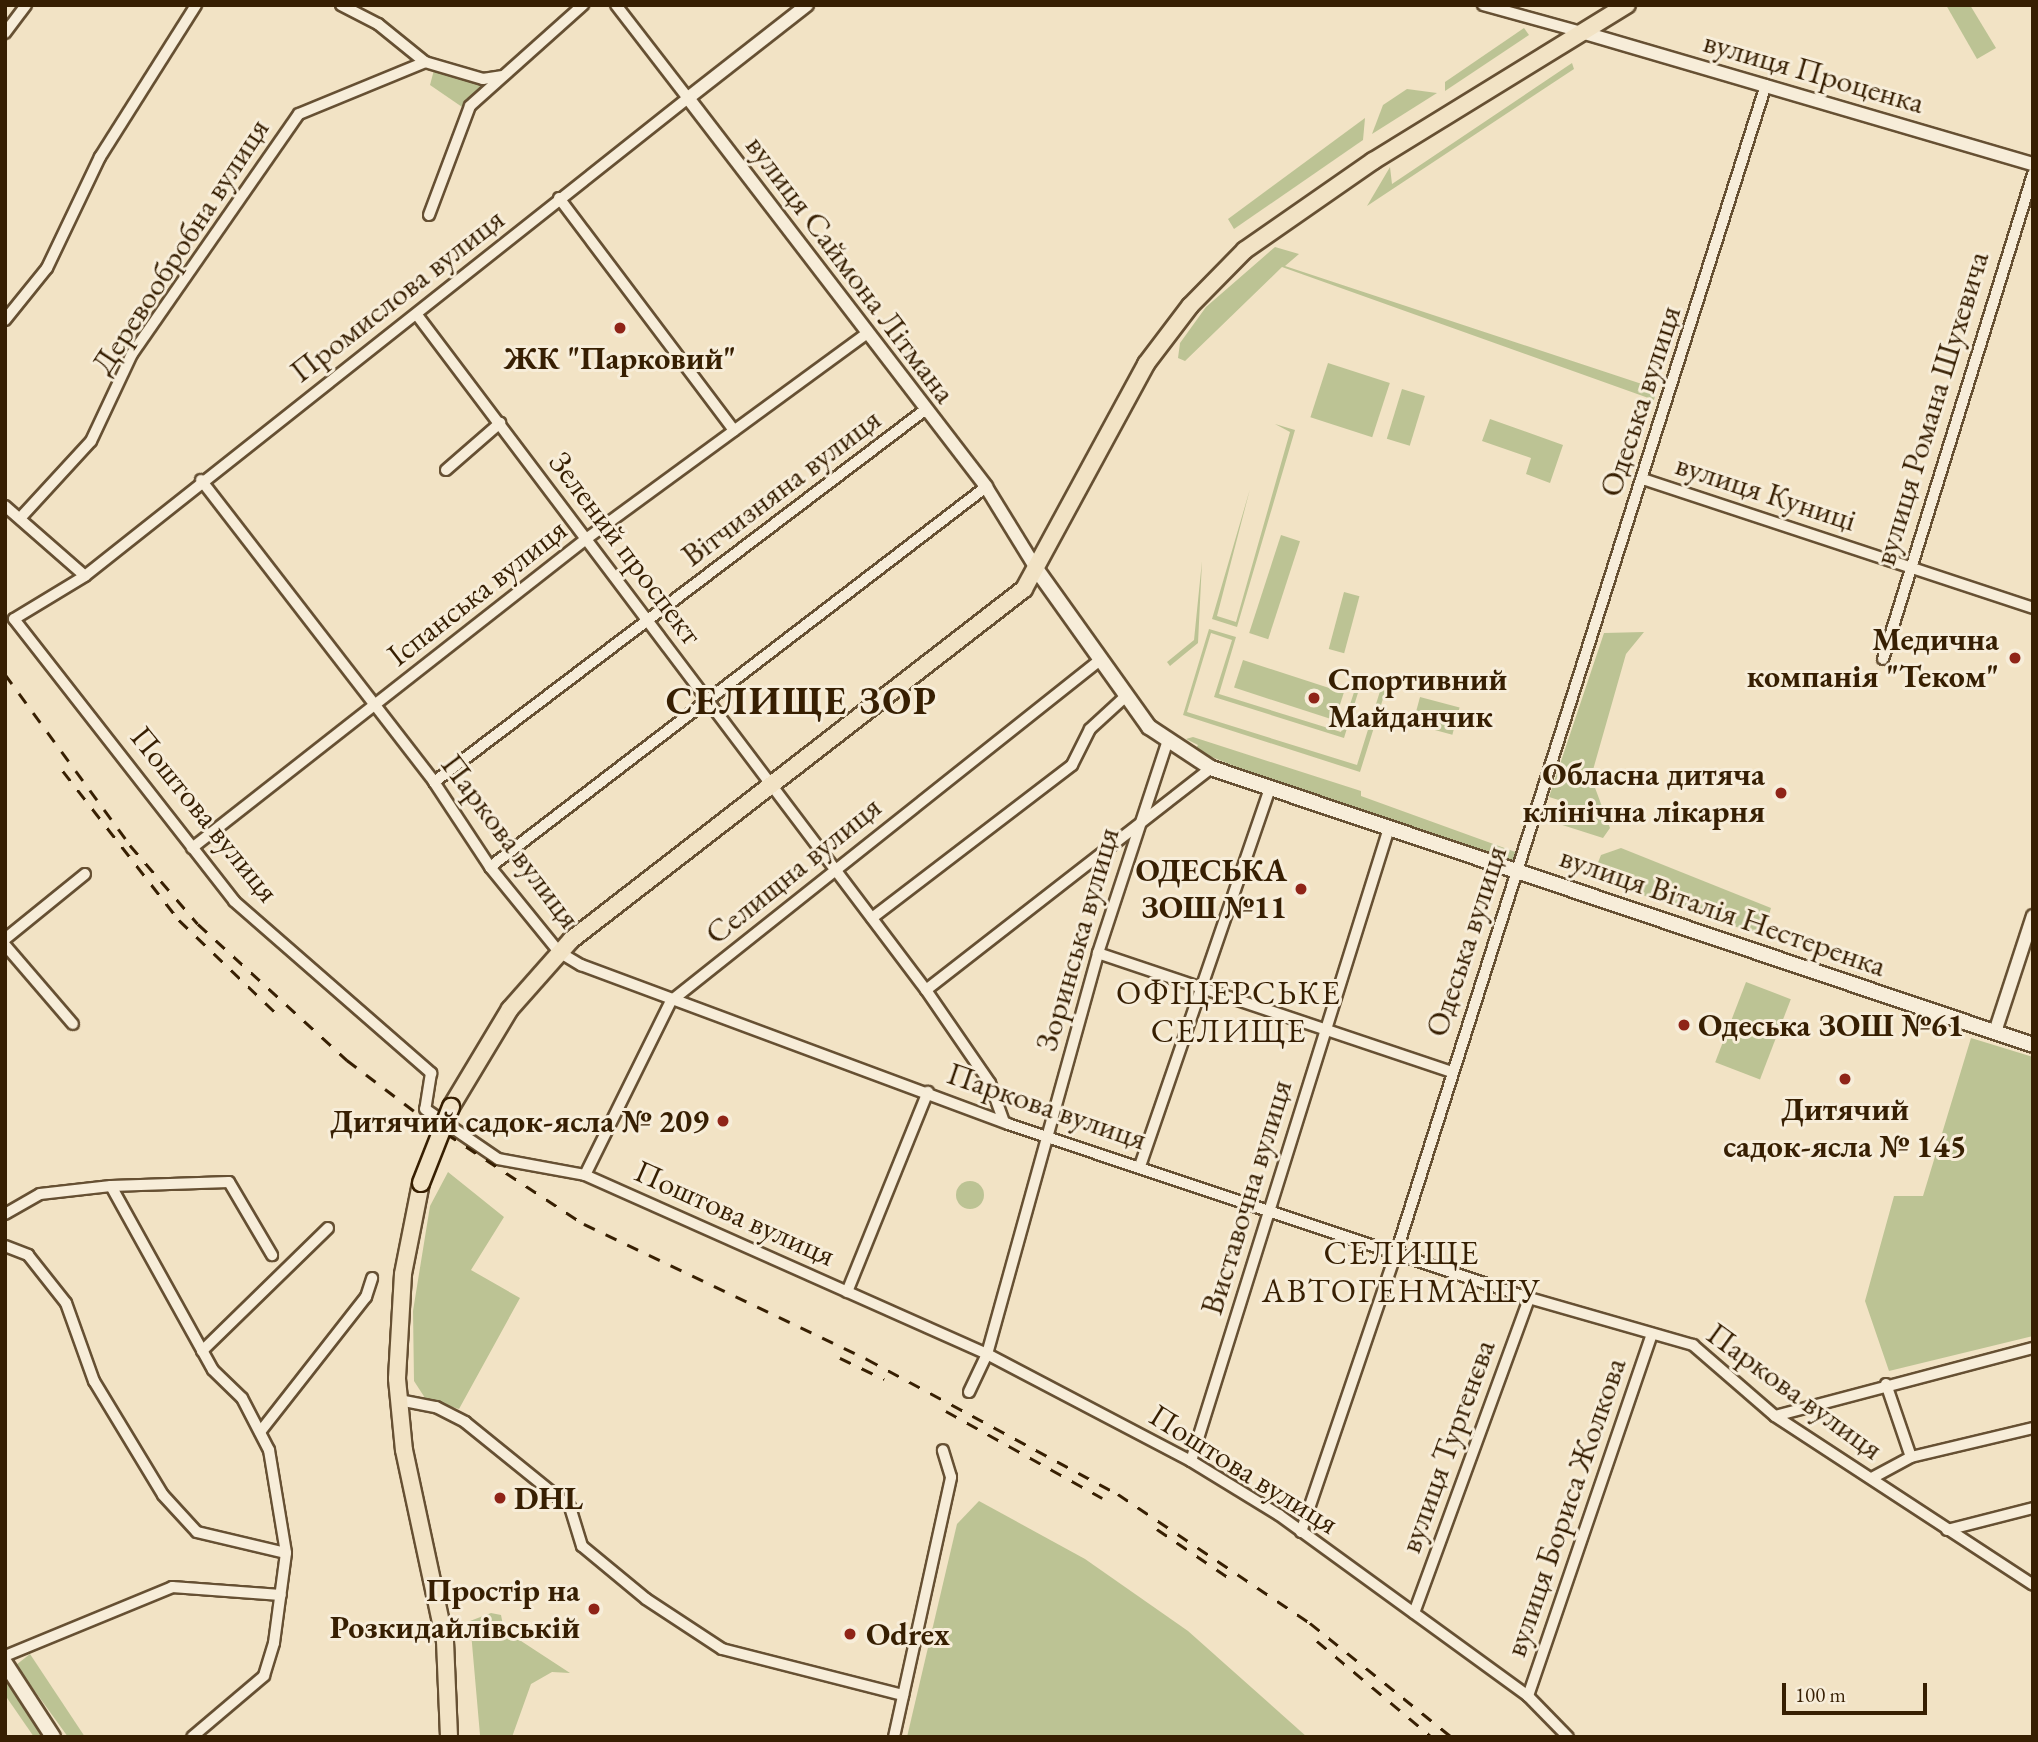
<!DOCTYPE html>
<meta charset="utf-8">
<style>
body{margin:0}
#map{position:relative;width:2038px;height:1742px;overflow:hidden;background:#f2e3c5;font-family:"EB Garamond",serif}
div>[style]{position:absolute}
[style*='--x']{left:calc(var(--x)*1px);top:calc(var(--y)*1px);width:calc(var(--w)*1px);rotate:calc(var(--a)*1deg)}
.green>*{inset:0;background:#bcc394;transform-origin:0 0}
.round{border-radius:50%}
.roads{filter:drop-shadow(2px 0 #665033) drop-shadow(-2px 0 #665033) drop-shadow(0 2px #665033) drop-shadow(0 -2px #665033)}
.minor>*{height:10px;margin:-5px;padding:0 5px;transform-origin:5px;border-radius:5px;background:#f7edd9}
.tertiary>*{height:12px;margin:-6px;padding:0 6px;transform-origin:6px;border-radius:6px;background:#f7edd9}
.secondary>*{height:14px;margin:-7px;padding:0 7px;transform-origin:7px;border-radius:7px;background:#f7edd9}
.primary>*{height:16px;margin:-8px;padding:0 8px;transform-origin:8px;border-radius:8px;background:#f2e3c5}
.rail>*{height:2.5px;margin-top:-1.25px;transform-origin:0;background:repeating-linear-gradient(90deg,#371f02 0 12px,transparent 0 24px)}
.bridges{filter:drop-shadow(2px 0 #371f02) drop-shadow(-2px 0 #371f02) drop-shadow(0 2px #371f02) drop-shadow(0 -2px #371f02)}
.primary-bridge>*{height:16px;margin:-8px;padding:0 8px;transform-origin:8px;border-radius:8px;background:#f2e3c5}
.dots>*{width:19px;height:19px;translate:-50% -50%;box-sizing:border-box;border:4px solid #f7edd9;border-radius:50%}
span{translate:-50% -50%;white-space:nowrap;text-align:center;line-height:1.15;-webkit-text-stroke:6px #f7edd9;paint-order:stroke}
.street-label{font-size:32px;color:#371f02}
.poi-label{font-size:32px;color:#371f02;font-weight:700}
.right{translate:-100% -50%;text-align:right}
.left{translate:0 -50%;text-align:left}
.neighbourhood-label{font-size:33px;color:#371f02;letter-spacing:2px}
.district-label{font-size:38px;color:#371f02;font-weight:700;letter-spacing:2px}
.frame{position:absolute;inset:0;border:7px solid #371f02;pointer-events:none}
.scale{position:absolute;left:1782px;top:1683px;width:145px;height:32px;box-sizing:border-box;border:4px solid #371f02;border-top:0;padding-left:9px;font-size:21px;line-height:24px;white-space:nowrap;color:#371f02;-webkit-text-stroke:5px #f7edd9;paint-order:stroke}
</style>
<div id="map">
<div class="green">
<i style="clip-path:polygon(1946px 5px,1970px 5px,1996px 48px,1977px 59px)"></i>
<i style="clip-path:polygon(1524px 28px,1529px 35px,1445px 91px,1445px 82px)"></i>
<i style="clip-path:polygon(1572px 63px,1574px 69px,1367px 206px,1390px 167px,1392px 184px)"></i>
<i style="clip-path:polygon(434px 70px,472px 80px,482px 86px,465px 109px,430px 85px)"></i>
<i style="clip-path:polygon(1407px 89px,1437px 93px,1372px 134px,1383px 105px)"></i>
<i style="clip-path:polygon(1365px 118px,1363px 140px,1234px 229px,1228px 219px)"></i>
<i style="clip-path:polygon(1275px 247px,1299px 254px,1285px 266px,1657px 389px,1654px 400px,1282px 267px,1185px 361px,1178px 358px,1180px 343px,1206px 307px)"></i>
<i style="left:1328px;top:363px;width:65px;height:57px;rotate:18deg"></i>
<i style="left:1402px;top:389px;width:24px;height:52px;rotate:17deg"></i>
<i style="clip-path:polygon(1490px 419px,1563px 445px,1550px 483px,1526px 474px,1531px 458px,1482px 441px)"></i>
<i style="clip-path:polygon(1275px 424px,1295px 430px,1237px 627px,1212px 619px,1250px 489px,1217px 616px,1236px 622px,1290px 432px)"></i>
<i style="left:1281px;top:535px;width:20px;height:103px;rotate:18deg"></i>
<i style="clip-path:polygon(1202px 561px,1198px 643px,1170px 666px,1167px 662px,1194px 640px)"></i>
<i style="left:1344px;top:592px;width:16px;height:59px;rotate:15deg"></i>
<i style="clip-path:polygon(evenodd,1209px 629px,1236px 637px,1219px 694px,1341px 732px,1359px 677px,1387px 686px,1360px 772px,1183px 715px,1209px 629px,1211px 633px,1232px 640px,1214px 697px,1344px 738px,1361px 683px,1381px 688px,1357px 765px,1187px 712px,1211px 633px)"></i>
<i style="clip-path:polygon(1644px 632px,1626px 654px,1591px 777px,1610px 828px,1603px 838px,1556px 823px,1562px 801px,1549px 797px,1604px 633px)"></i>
<i style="left:1243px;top:660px;width:106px;height:29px;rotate:18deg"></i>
<i style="left:1420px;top:697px;width:41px;height:28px;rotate:15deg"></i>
<i style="clip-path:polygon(1193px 737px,1361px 791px,1361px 796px,1521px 854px,1515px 862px,1268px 780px,1195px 750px,1198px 745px,1186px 739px)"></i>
<i style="clip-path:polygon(1621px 848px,1771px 908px,1763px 936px,1592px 878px,1601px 855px)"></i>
<i style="left:1746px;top:982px;width:48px;height:86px;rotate:21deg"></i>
<i style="clip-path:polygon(1971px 1038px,2033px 1057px,2033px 1336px,1889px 1371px,1865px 1301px,1894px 1196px,1923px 1196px)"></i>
<i style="clip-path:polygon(448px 1172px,504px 1217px,471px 1270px,520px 1298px,459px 1409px,425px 1398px,414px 1381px,413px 1311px,430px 1206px)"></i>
<i class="round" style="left:956px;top:1181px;width:28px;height:28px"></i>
<i style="clip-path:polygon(979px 1501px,1085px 1559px,1188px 1631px,1307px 1737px,907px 1737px,957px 1524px)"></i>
<i style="clip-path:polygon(491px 1613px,501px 1615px,504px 1630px,570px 1673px,552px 1672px,531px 1684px,512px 1737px,480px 1735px,470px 1621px)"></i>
<i style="clip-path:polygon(30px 1654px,85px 1737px,68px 1737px,16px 1665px)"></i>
<i style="clip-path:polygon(5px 1672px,47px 1737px,34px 1737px,5px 1695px)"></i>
</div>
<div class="roads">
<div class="minor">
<i style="--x:341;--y:5;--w:42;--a:27.2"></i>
<i style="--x:378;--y:24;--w:60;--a:39"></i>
<i style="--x:425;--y:62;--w:60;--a:16.3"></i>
<i style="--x:483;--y:79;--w:20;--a:-9"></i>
<i style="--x:616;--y:5;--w:118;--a:52.3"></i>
<i style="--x:688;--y:98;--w:769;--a:141.6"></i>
<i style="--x:85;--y:576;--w:83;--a:148.8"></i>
<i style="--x:14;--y:619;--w:358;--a:52"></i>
<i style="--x:234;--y:901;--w:262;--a:41.1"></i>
<i style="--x:431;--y:1073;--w:36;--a:99"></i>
<i style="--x:425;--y:1109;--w:88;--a:34.4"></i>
<i style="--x:498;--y:1159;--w:88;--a:10.4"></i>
<i style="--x:585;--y:1175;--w:440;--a:24"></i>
<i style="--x:987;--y:1354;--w:230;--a:27.7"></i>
<i style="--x:1191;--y:1461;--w:103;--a:31.5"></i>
<i style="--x:1279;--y:1515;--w:308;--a:36"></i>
<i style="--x:1528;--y:1696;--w:57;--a:45.7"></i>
<i style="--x:1483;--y:5;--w:102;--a:15.4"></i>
<i style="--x:5;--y:33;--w:35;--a:-53"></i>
<i style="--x:559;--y:198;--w:291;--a:53"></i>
<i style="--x:429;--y:215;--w:116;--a:-69.4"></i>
<i style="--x:470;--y:106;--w:152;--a:-41.8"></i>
<i style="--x:417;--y:315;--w:845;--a:52.98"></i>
<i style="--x:926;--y:990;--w:113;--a:55.5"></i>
<i style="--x:990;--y:1083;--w:41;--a:70.3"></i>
<i style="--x:5;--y:320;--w:67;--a:-51.1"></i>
<i style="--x:47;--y:268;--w:123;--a:-64.5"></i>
<i style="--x:100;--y:157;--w:180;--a:-57.7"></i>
<i style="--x:446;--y:470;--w:72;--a:-41"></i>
<i style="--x:1643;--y:479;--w:411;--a:18.3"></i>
<i style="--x:201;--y:480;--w:381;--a:52.3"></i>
<i style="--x:434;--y:782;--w:102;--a:56.6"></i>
<i style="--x:490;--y:867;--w:109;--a:50.9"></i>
<i style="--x:559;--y:952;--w:26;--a:31"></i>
<i style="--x:581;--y:965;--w:456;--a:20.4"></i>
<i style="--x:1008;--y:1124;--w:549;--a:18.47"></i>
<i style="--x:1529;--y:1298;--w:171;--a:16"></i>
<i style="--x:1693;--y:1345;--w:108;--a:40.9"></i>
<i style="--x:1775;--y:1416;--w:308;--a:33.2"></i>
<i style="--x:5;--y:506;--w:106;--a:41.2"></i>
<i style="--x:23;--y:515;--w:100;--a:-47.4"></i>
<i style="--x:91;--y:441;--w:96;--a:-64.8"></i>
<i style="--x:132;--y:354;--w:292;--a:-55.2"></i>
<i style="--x:299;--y:114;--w:136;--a:-22.4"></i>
<i style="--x:1883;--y:659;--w:508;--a:-72.81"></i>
<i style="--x:434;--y:782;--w:616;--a:-37.15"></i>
<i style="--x:192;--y:848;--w:501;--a:-38.11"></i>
<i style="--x:586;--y:539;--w:348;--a:-36.2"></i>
<i style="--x:490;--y:867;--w:625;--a:-37.46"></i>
<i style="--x:872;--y:918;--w:252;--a:-37.4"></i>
<i style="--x:1072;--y:765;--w:40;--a:-63.4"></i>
<i style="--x:1090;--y:729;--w:49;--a:-42.5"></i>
<i style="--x:5;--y:939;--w:103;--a:-39.1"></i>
<i style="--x:5;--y:945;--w:104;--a:49.3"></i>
<i style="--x:1098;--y:953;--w:373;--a:18.6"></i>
<i style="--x:926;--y:990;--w:361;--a:-37.9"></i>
<i style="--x:1140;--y:1166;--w:399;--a:-71"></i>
<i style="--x:585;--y:1175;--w:194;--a:-63.7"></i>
<i style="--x:671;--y:1001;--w:548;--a:-38.48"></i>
<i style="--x:111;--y:1186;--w:118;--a:-1.9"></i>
<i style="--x:229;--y:1182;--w:85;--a:59.5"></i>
<i style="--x:5;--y:1214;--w:40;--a:-29.7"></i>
<i style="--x:40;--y:1194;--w:71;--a:-6.4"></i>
<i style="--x:111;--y:1186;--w:210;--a:61"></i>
<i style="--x:213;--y:1370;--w:40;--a:44"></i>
<i style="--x:242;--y:1398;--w:59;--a:62.6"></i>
<i style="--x:269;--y:1450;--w:104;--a:80.6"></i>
<i style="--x:286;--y:1553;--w:91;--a:97.6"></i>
<i style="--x:274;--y:1643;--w:34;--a:107"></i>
<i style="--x:264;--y:1676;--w:94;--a:139.7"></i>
<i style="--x:5;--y:1246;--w:25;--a:21"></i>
<i style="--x:28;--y:1255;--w:61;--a:51.6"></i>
<i style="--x:66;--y:1303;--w:83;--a:70.3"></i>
<i style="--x:94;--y:1381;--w:133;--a:58.8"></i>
<i style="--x:163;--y:1495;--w:50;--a:47.4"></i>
<i style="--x:197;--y:1532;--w:91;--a:13.3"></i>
<i style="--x:847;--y:1292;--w:216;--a:-68"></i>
<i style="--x:202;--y:1351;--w:176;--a:-44.3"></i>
<i style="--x:1886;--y:1384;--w:77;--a:71.1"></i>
<i style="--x:969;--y:1392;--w:42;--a:-64.7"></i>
<i style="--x:987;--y:1354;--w:416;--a:-74.5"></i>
<i style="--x:1098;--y:953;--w:221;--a:-71.8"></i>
<i style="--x:399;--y:1400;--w:38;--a:11"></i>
<i style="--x:436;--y:1407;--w:33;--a:27"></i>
<i style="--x:465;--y:1422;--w:135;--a:39"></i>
<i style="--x:570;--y:1507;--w:41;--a:72.9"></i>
<i style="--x:582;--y:1546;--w:83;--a:39.6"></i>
<i style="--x:646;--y:1599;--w:91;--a:33.3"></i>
<i style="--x:722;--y:1649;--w:187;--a:14.3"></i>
<i style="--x:1775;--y:1416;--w:267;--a:-14.8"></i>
<i style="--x:260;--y:1432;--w:172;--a:-51.9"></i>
<i style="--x:366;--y:1297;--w:20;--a:-72"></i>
<i style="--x:1191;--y:1461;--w:663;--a:-72.63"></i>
<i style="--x:1872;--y:1478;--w:44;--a:-28.3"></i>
<i style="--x:1911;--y:1457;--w:125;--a:-13.4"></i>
<i style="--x:1947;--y:1530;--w:89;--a:-14.3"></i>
<i style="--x:1301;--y:1532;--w:298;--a:-71.2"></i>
<i style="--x:1397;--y:1250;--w:1222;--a:-72.43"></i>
<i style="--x:1414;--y:1613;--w:335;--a:-69.9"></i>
<i style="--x:5;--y:1656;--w:181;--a:-22.4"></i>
<i style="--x:172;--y:1587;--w:109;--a:4.2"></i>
<i style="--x:1528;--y:1696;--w:383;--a:-71.1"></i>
<i style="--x:894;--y:1737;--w:266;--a:-77.6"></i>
<i style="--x:951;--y:1477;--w:28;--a:-107"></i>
</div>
<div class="tertiary">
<i style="--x:807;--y:5;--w:151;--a:142"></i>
<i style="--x:688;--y:98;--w:490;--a:52.5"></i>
<i style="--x:986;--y:487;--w:97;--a:58.4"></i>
<i style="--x:1581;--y:32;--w:471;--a:16.3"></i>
<i style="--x:1995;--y:1032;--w:122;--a:-71.9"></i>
</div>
<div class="secondary">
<i style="--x:1037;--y:570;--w:193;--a:54.5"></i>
<i style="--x:1149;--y:727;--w:74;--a:33.5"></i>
<i style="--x:1211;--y:768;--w:867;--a:18.62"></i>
<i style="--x:5;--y:1663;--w:88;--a:57"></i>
</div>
<div class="primary">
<i style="--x:451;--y:1107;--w:114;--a:-59"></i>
<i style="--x:510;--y:1009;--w:92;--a:-48.5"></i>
<i style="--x:571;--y:940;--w:573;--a:-37.77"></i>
<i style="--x:1024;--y:589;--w:256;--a:-61.5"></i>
<i style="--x:1146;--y:364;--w:73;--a:-52.8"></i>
<i style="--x:1190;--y:306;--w:78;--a:-45.5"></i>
<i style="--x:1245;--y:250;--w:156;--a:-34.8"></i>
<i style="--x:1373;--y:161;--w:298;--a:-31.6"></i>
<i style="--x:421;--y:1183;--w:93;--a:101.2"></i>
<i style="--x:403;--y:1274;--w:105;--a:93.3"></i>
<i style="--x:397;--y:1379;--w:71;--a:84.4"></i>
<i style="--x:404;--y:1450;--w:195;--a:77.9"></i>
<i style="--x:445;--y:1641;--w:96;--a:87.6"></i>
</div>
</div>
<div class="rail">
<i style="--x:5;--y:674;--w:212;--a:53.8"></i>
<i style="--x:130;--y:845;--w:104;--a:49.3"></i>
<i style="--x:198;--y:924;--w:202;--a:42.4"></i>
<i style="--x:347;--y:1060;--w:99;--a:37.2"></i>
<i style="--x:426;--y:1120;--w:189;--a:33.4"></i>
<i style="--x:584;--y:1224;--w:314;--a:25.5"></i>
<i style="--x:867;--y:1359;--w:285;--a:28.3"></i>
<i style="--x:1118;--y:1494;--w:231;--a:33.9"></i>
<i style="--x:1310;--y:1623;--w:182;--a:38.8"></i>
<i style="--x:63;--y:771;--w:189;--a:52.1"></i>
<i style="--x:179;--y:920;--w:133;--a:43.8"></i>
<i style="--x:840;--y:1358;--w:49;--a:25.5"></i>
<i style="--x:946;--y:1411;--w:179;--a:29.1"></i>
<i style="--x:1157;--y:1529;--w:94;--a:34.2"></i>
<i style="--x:1317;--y:1641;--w:150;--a:39.9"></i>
</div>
<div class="bridges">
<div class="primary-bridge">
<i style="--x:421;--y:1183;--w:82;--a:-68.5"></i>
</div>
</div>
<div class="dots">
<i style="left:620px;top:328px;background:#8f2418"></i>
<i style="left:2015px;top:658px;background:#8f2418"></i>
<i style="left:1314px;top:698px;background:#8f2418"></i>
<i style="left:1781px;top:793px;background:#8f2418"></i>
<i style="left:1301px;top:889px;background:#8f2418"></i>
<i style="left:1684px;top:1025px;background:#8f2418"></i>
<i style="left:1845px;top:1079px;background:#8f2418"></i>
<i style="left:723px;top:1121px;background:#8f2418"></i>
<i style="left:500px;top:1498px;background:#8f2418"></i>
<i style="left:594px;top:1609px;background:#8f2418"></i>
<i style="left:850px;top:1634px;background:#8f2418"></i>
</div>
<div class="street-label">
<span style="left:1814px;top:72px;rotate:16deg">вулиця Проценка</span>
<span style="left:180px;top:246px;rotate:-57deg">Деревообробна вулиця</span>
<span style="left:851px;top:269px;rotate:53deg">вулиця Саймона Літмана</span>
<span style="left:397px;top:295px;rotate:-38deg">Промислова вулиця</span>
<span style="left:1640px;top:401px;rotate:-72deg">Одеська вулиця</span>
<span style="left:1931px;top:408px;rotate:-73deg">вулиця Романа Шухевича</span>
<span style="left:781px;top:487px;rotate:-37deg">Вітчизняна вулиця</span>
<span style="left:1766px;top:492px;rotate:18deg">вулиця Куниці</span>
<span style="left:626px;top:548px;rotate:53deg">Зелений проспект</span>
<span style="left:477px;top:592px;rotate:-38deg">Іспанська вулиця</span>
<span style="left:205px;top:814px;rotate:51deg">Поштова вулиця</span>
<span style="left:511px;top:841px;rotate:53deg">Паркова вулиця</span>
<span style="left:793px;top:870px;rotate:-39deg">Селищна вулиця</span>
<span style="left:1723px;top:911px;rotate:19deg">вулиця Віталія Нестеренка</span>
<span style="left:1077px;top:939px;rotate:-74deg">Зоринська вулиця</span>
<span style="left:1466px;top:941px;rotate:-72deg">Одеська вулиця</span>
<span style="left:1047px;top:1106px;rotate:19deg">Паркова вулиця</span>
<span style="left:1246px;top:1197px;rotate:-73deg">Виставочна вулиця</span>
<span style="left:735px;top:1213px;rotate:24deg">Поштова вулиця</span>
<span style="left:1795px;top:1391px;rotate:36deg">Паркова вулиця</span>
<span style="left:1447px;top:1446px;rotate:-70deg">вулиця Тургенєва</span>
<span style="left:1244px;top:1469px;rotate:32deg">Поштова вулиця</span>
<span style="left:1565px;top:1507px;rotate:-71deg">вулиця Бориса Жолкова</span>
</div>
<div class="poi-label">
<span style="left:620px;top:358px">ЖК "Парковий"</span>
<span class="right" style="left:1999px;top:658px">Медична<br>компанія "Теком"</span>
<span class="left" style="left:1328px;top:698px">Спортивний<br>Майданчик</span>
<span class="right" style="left:1765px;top:793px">Обласна дитяча<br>клінічна лікарня</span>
<span class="right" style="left:1287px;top:889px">ОДЕСЬКА<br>ЗОШ №11</span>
<span class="left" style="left:1698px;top:1025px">Одеська ЗОШ №61</span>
<span style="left:1845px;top:1128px">Дитячий<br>садок-ясла № 145</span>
<span class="right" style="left:709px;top:1121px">Дитячий садок-ясла № 209</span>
<span class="left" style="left:514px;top:1498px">DHL</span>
<span class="right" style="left:580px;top:1609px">Простір на<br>Розкидайлівській</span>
<span class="left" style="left:866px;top:1634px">Odrex</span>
</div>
<div class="neighbourhood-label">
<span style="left:1229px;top:1012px">ОФІЦЕРСЬКЕ<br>СЕЛИЩЕ</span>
<span style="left:1402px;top:1272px">СЕЛИЩЕ<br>АВТОГЕНМАШУ</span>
</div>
<div class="district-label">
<span style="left:802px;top:701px">СЕЛИЩЕ ЗОР</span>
</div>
<div class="frame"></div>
<div class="scale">100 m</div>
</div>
